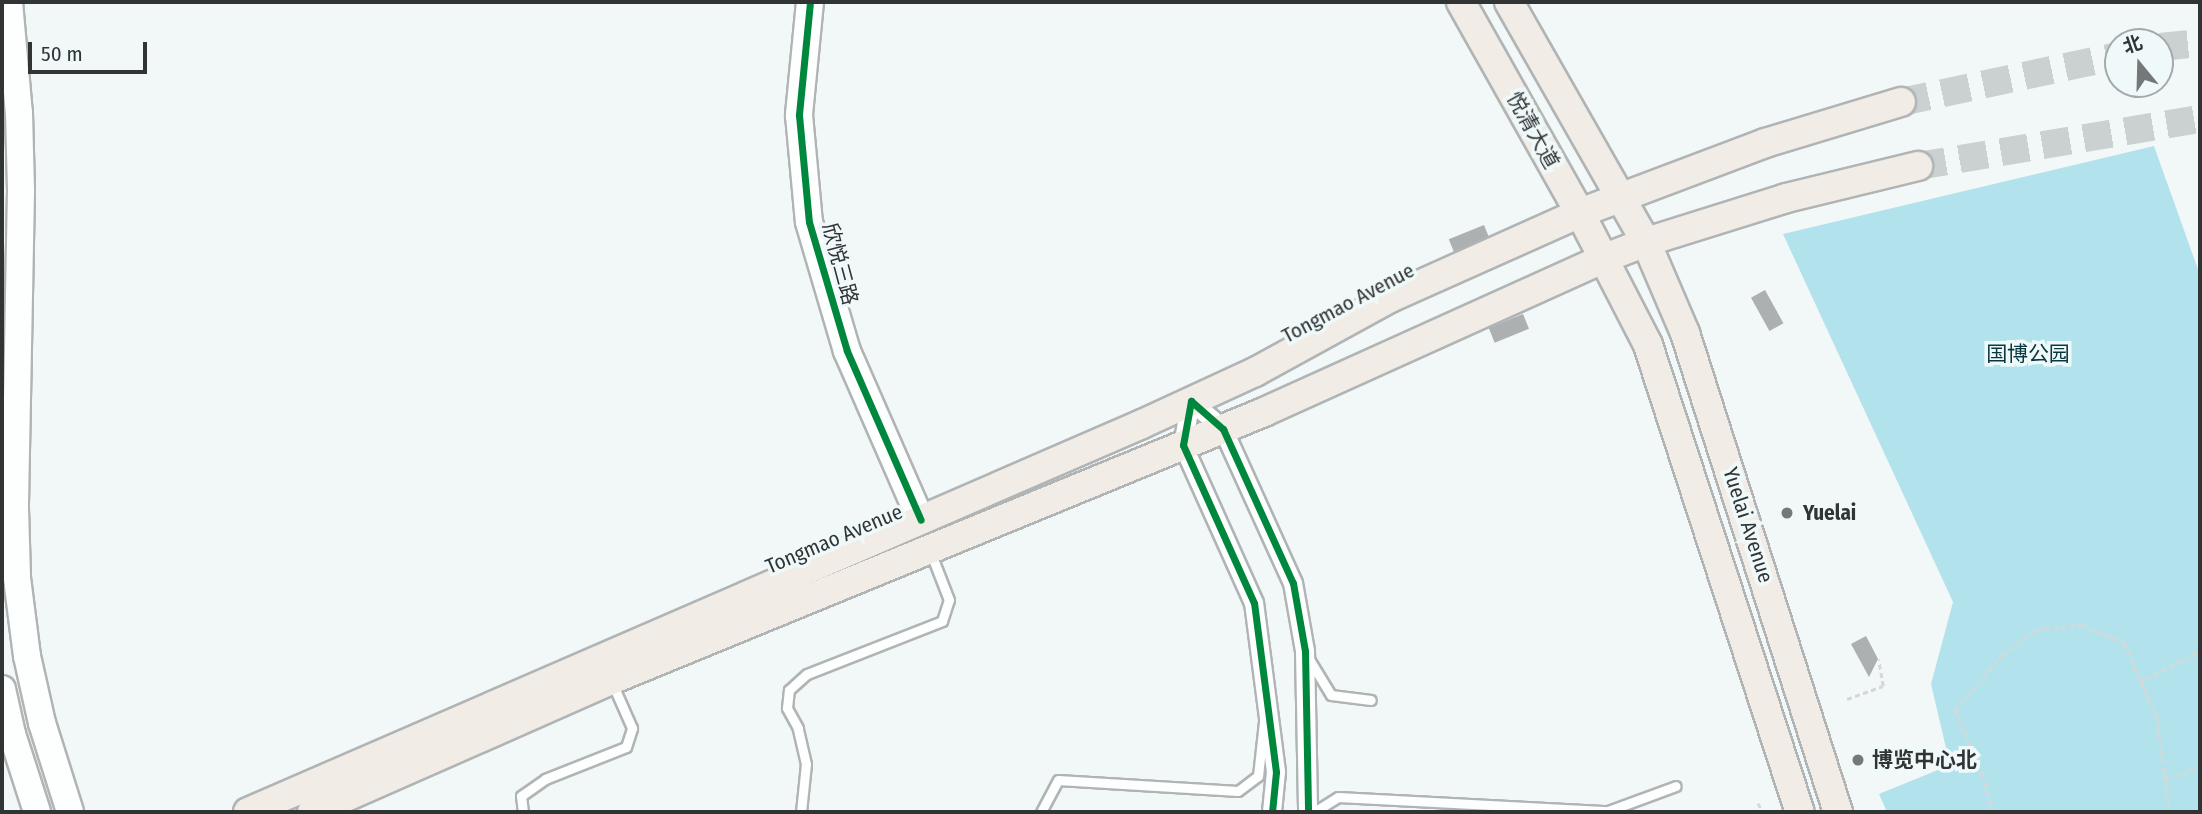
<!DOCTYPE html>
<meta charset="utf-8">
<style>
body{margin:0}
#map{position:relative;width:2202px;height:814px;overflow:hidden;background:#f2f7f8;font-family:"Fira Sans Condensed","Noto Sans SC",sans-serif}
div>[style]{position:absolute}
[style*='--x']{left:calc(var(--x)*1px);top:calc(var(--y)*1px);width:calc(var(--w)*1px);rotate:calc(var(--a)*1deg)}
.green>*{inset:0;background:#b2e3ec}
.building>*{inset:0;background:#acb0b0;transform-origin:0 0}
.primary-tunnel>*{height:28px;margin-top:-14px;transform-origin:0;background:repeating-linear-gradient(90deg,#cbd0d1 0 28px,transparent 0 42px)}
.path>*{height:2.5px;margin-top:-1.25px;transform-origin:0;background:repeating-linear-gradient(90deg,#d6d8d8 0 5px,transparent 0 8.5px)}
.roads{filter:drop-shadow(2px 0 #b1b4b5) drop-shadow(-2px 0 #b1b4b5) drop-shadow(0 2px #b1b4b5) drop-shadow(0 -2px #b1b4b5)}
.lane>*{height:9px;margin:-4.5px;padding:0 4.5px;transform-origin:4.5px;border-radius:4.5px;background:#fdfefe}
.street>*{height:18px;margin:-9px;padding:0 9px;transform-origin:9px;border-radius:9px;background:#fdfefe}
.secondary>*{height:26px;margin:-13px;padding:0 13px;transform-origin:13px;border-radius:13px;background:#fdfefe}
.primary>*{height:28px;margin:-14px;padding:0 14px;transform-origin:14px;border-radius:14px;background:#f1ede6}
.cycleway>*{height:7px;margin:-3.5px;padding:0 3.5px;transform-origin:3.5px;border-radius:3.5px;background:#00873e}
.dots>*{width:19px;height:19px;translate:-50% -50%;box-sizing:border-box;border:4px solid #f0f9fa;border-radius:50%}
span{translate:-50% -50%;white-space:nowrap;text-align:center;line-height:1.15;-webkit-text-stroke:7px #f0f9fa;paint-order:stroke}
.street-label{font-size:21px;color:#313435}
.park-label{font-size:21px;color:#09373f}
.poi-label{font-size:21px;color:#313435;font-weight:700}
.left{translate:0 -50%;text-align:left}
.frame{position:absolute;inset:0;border:4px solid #313435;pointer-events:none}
.north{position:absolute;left:2104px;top:28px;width:70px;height:70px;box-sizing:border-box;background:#f0f9fa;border:2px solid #a4aaab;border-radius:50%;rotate:341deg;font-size:19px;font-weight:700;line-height:28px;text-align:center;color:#313435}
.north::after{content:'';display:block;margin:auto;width:24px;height:32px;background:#757879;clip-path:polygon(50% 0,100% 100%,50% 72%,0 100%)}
.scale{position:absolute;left:28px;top:42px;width:119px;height:32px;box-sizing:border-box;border:4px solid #313435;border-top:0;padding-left:9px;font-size:21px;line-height:24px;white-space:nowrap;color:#313435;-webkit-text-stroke:5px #f0f9fa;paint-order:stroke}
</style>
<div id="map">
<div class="green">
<i style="clip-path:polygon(2154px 146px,2200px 275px,2200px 812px,1887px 812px,1879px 794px,1950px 765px,1931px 684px,1953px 602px,1783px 234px)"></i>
</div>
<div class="building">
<i style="left:1484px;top:225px;width:16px;height:38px;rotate:68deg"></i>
<i style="left:1765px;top:290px;width:38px;height:16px;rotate:61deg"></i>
<i style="left:1523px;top:314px;width:16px;height:37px;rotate:68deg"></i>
<i style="clip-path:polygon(1866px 636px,1878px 659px,1869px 677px,1851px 644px)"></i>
</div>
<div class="primary-tunnel">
<i style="--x:2160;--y:47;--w:40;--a:-5.7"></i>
<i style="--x:1901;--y:102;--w:222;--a:-12"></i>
<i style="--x:1918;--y:166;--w:286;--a:-9.5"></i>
</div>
<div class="path">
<i style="--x:2139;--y:683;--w:69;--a:-27.7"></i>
<i style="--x:1847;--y:699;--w:38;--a:-20"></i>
<i style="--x:1883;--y:686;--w:27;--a:-100"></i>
<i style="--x:2165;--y:780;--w:38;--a:-22"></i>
<i style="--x:1758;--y:803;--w:10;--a:61"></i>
<i style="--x:1992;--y:812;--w:36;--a:-104"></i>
<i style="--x:1983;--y:777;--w:73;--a:-112.7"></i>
<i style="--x:1955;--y:710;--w:74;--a:-49.4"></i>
<i style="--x:2003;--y:654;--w:41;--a:-36"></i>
<i style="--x:2036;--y:630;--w:45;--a:-6.3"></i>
<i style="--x:2081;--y:625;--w:47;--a:22.7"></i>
<i style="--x:2124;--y:643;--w:81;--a:66"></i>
<i style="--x:2157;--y:717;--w:96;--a:82.2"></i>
</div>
<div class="roads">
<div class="lane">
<i style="--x:1309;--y:659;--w:42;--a:58.6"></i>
<i style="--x:1331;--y:695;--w:40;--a:7.1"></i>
<i style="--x:523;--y:812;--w:16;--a:-97"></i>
<i style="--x:521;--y:796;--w:29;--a:-35"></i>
<i style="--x:545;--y:779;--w:87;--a:-21.6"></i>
<i style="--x:626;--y:747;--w:20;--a:-72"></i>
<i style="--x:632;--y:728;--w:47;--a:-113.8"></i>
<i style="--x:801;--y:812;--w:48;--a:-84.1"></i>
<i style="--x:806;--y:764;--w:37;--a:-103"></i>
<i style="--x:798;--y:728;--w:23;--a:-119"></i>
<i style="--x:787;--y:708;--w:18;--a:-84"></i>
<i style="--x:789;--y:690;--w:24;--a:-42"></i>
<i style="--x:807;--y:674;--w:145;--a:-21.4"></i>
<i style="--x:942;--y:621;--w:22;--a:-72"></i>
<i style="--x:949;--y:600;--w:53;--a:-111.2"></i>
<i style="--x:1041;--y:812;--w:36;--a:-62"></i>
<i style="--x:1058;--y:780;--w:180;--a:3.5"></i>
<i style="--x:1238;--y:791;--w:25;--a:-37"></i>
<i style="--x:1258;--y:776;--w:54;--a:-83.7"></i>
<i style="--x:1314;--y:812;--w:28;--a:-32"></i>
<i style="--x:1338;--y:797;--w:270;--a:3"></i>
<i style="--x:1608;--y:811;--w:72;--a:-20.2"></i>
</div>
<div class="street">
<i style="--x:1272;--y:812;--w:40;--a:-84.3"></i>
<i style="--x:1276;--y:772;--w:170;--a:-97.4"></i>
<i style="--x:1254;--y:603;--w:173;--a:-114.2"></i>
<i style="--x:1183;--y:445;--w:45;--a:-79.7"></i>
<i style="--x:1191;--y:401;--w:43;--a:41.2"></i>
<i style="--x:1223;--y:429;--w:169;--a:65.6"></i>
<i style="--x:1293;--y:583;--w:69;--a:80"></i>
<i style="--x:1305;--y:651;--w:161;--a:88.9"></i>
</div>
<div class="secondary">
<i style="--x:9;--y:2;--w:111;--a:84.9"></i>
<i style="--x:19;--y:113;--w:78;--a:88.5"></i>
<i style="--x:21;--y:191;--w:318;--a:91.1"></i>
<i style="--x:15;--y:509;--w:69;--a:88.3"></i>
<i style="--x:17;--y:578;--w:79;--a:82.7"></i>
<i style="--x:27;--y:656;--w:69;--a:77.4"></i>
<i style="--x:42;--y:723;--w:93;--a:72.5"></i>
<i style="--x:810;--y:2;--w:114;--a:95.6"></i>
<i style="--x:799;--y:115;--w:107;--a:84.7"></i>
<i style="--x:809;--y:222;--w:134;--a:73.6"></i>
<i style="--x:847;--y:351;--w:184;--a:66.4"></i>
<i style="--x:2;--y:689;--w:46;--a:77.5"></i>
<i style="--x:12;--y:734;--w:82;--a:72.2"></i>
</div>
<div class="primary">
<i style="--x:1461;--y:2;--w:242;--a:60.6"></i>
<i style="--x:1580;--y:213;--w:148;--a:62.7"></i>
<i style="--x:1648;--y:345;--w:491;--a:72"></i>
<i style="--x:1509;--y:2;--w:276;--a:60.3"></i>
<i style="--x:1646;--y:242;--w:99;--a:66.8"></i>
<i style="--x:1685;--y:333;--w:503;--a:72.29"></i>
<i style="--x:248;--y:812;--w:975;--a:-23.46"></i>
<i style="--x:1142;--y:424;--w:124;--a:-24.7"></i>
<i style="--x:1255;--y:372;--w:154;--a:-28.7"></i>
<i style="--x:1390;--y:298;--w:208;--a:-24.1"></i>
<i style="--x:1580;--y:213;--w:198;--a:-20.7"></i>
<i style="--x:1765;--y:143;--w:142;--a:-16.8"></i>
<i style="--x:312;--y:812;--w:327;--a:-23.8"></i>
<i style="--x:611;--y:680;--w:706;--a:-22.31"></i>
<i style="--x:1264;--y:412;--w:374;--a:-24.3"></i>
<i style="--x:1605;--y:258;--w:44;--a:-21.3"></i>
<i style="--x:1646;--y:242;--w:147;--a:-17.4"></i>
<i style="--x:1786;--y:198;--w:136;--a:-13.6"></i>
</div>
</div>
<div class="cycleway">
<i style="--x:810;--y:2;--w:114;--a:95.6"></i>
<i style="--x:799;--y:115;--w:107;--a:84.7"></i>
<i style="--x:809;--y:222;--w:134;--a:73.6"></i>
<i style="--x:847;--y:351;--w:184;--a:66.4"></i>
<i style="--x:1272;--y:812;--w:40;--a:-84.3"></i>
<i style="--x:1276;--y:772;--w:170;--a:-97.4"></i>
<i style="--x:1254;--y:603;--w:173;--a:-114.2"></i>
<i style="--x:1183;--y:445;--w:45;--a:-79.7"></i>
<i style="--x:1191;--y:401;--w:43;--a:41.2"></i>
<i style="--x:1223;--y:429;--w:169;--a:65.6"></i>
<i style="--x:1293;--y:583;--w:69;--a:80"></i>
<i style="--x:1305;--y:651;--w:161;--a:88.9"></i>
</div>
<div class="dots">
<i style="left:1787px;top:513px;background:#757879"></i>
<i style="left:1858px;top:760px;background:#757879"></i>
</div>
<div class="street-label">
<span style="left:1533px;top:130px;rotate:61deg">悦清大道</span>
<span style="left:840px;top:264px;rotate:75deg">欣悦三路</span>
<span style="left:1348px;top:303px;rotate:-28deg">Tongmao Avenue</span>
<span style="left:1748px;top:525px;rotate:72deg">Yuelai Avenue</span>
<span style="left:834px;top:539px;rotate:-23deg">Tongmao Avenue</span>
</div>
<div class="park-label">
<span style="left:2028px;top:354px">国博公园</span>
</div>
<div class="poi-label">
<span class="left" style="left:1803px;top:513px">Yuelai</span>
<span class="left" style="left:1872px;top:760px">博览中心北</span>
</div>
<div class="frame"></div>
<div class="north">北</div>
<div class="scale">50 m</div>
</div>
